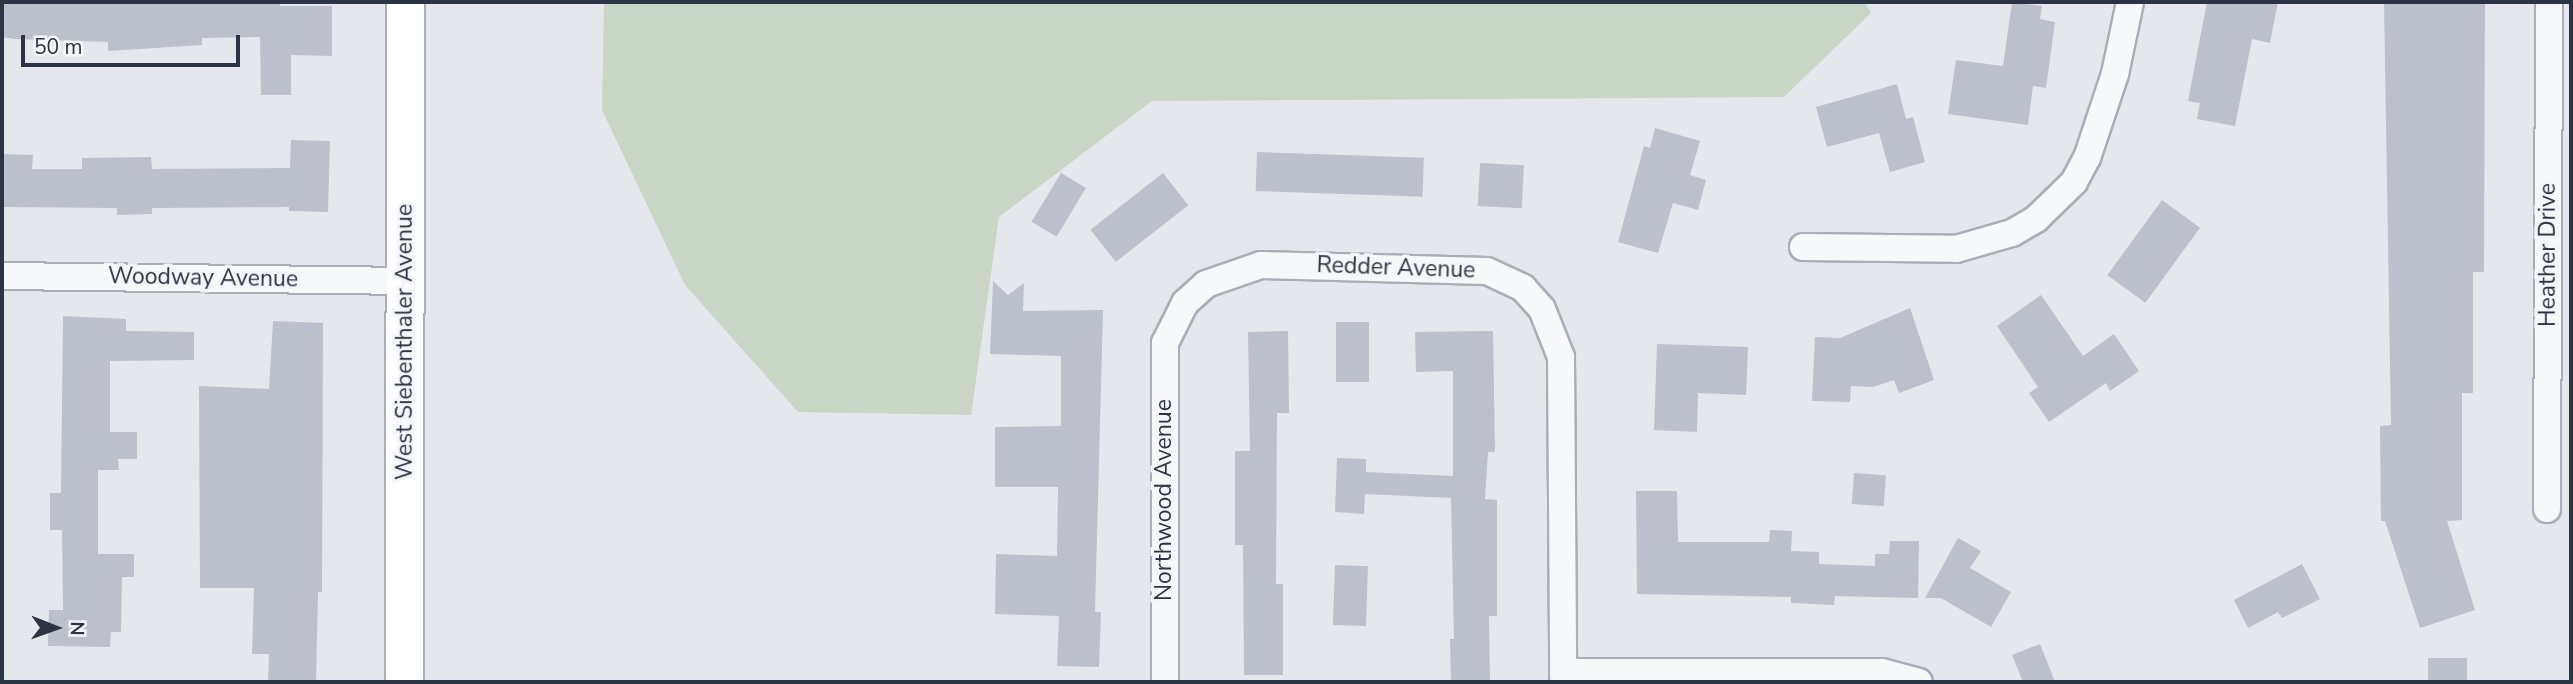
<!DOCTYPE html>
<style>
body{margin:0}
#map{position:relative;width:2573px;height:684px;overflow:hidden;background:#e4e7ec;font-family:"Nunito Sans",sans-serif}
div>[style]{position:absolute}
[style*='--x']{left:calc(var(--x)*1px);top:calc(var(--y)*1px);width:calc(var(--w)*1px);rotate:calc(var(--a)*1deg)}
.green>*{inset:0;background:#c9d6c5}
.building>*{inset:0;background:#bbc0ca;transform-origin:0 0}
.roads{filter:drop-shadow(2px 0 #a9aeb7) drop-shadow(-2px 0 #a9aeb7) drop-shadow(0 2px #a9aeb7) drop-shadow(0 -2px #a9aeb7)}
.minor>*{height:26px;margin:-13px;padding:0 13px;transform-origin:13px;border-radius:13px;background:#f7f8fa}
.secondary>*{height:37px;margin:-18.5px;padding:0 18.5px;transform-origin:18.5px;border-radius:18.5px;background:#fff}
span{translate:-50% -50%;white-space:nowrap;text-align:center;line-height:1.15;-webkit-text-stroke:7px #f4f6f9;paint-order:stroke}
.street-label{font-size:23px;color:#2b3445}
.frame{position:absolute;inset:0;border:4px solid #2b3445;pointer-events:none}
.north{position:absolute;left:21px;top:593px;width:70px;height:70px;-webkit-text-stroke:5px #f4f6f9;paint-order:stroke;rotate:91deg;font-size:19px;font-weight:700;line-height:28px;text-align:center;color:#2b3445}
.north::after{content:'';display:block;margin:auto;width:24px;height:32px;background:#2b3445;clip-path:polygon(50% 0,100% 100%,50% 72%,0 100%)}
.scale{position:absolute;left:21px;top:35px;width:219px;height:32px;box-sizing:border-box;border:4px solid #2b3445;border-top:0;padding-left:9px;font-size:21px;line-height:24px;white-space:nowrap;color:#2b3445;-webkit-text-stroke:5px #f4f6f9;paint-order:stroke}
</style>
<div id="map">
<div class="green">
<i style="clip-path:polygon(604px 2px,1865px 2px,1871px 13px,1784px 97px,1152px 101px,999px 217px,971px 415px,798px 412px,685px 285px,602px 110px)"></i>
</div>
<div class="building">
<i style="clip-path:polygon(2px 2px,280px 2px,280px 6px,332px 6px,332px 56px,291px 55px,291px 95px,261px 95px,260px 37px,202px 38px,202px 45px,108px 51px,108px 42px,14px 39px,2px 37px)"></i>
<i style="clip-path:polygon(2012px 2px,2042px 6px,2040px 19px,2055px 22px,2046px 88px,2033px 86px,2028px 125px,1948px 114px,1956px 60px,2003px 66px)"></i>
<i style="clip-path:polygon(2207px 2px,2278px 2px,2270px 43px,2252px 39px,2235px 126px,2197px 119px,2200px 103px,2188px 101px)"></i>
<i style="clip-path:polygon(2384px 2px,2485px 2px,2484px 272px,2473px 272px,2473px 393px,2462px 393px,2462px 520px,2447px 521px,2475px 610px,2420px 628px,2385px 521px,2381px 521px,2380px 426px,2391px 425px)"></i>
<i style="clip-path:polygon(1897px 84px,1906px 119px,1913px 117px,1925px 162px,1890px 172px,1879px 133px,1827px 147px,1816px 107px)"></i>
<i style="clip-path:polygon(1655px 128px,1700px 141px,1690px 175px,1706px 180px,1698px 210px,1673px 203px,1658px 253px,1618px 242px,1644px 146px,1650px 148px)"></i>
<i style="clip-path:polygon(291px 140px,330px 141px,328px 212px,289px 211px,289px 207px,152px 208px,152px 214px,117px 215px,117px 208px,2px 207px,2px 154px,33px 155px,32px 169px,82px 169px,82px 158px,151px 157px,152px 169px,290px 168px)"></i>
<i style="left:1257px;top:152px;width:167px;height:39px;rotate:2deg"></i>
<i style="left:1480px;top:163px;width:44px;height:43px;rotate:3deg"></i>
<i style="left:1061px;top:173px;width:29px;height:57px;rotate:31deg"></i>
<i style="left:1163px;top:173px;width:41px;height:92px;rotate:52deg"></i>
<i style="left:2162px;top:200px;width:47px;height:93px;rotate:36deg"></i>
<i style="clip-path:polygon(993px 281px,1008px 295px,1024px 283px,1023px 311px,1103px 310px,1095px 612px,1101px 612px,1099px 667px,1057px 666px,1059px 616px,995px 614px,996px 554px,1057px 556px,1058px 487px,995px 487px,995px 427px,1061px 426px,1061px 356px,990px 354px)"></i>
<i style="clip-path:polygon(2041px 295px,2083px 356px,2114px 334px,2139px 371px,2110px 391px,2106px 383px,2049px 422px,2029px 393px,2038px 387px,1997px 326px)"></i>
<i style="clip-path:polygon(1910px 308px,1934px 380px,1899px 393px,1894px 380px,1873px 387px,1851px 386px,1850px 402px,1812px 401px,1815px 337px,1840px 338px)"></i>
<i style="clip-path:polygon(63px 316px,126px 319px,126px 331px,194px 332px,194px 360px,110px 361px,110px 432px,137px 432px,137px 459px,118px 459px,119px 470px,98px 470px,98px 554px,134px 554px,134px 577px,122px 577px,121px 632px,111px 632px,110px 647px,48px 646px,49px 610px,63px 610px,62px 530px,50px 530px,50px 493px,61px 493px)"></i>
<i style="clip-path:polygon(273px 321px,323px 323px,322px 592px,318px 592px,316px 682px,268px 682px,269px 654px,252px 654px,254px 588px,200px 588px,199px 386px,269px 389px)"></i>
<i style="left:1336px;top:322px;width:33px;height:60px"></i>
<i style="clip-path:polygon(1288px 331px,1289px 413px,1277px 413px,1276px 584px,1283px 584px,1283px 675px,1244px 675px,1243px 545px,1235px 545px,1235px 451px,1250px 451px,1248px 332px)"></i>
<i style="clip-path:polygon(1493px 331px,1495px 452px,1488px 452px,1485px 499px,1497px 500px,1497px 616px,1489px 616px,1490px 682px,1451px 682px,1450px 639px,1454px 639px,1451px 498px,1365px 494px,1364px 514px,1335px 512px,1337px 458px,1366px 459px,1366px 472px,1453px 476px,1453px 371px,1416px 372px,1415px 332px)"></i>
<i style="clip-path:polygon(1657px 344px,1748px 347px,1746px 395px,1698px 393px,1697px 432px,1654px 430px)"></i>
<i style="left:1854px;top:473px;width:32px;height:31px;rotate:4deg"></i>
<i style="clip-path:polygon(1636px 491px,1677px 491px,1678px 542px,1769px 542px,1770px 530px,1792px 531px,1791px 551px,1819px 552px,1819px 564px,1875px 566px,1875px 554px,1889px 554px,1890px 541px,1919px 541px,1918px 598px,1835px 596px,1834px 605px,1791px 603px,1791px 597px,1637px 594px)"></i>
<i style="clip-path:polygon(1958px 538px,1981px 551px,1970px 568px,2011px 592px,1991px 627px,1941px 598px,1925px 598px)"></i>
<i style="clip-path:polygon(2302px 564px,2320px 599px,2282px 618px,2278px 612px,2248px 628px,2234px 600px)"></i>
<i style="left:1335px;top:565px;width:33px;height:60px;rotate:2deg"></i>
<i style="clip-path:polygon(2040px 644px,2055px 682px,2023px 682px,2012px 655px)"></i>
<i style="left:2467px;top:658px;width:24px;height:39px;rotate:90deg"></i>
</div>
<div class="roads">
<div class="minor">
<i style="--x:1803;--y:247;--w:153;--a:0.7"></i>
<i style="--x:1956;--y:249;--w:58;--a:-15.9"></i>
<i style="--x:2012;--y:233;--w:28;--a:-30"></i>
<i style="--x:2036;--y:219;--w:53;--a:-44.2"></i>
<i style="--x:2074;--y:182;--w:27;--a:-62"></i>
<i style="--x:2087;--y:158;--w:89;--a:-71.6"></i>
<i style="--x:2115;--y:74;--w:74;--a:-78.2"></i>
<i style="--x:2;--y:276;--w:402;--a:0.7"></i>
<i style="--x:2547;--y:509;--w:507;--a:-89.77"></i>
<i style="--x:1563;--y:672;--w:319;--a:0"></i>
<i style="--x:1882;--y:672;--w:38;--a:15"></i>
<i style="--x:1165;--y:682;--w:339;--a:-90"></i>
<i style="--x:1165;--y:343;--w:45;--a:-63.4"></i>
<i style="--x:1185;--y:303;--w:28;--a:-42"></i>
<i style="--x:1206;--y:284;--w:58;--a:-19.1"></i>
<i style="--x:1261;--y:265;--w:226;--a:1.5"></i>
<i style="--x:1487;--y:271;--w:40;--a:25"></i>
<i style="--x:1523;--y:288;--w:28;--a:48"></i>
<i style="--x:1542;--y:309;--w:52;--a:68.4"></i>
<i style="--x:1561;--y:357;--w:325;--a:89.6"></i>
</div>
<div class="secondary">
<i style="--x:404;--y:682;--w:680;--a:-89.92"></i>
</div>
</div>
<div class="street-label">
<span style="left:2548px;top:255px;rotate:-90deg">Heather Drive</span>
<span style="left:1396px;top:268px;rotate:2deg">Redder Avenue</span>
<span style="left:203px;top:278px;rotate:1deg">Woodway Avenue</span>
<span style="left:405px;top:342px;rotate:-90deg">West Siebenthaler Avenue</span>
<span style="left:1164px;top:500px;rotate:-90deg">Northwood Avenue</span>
</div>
<div class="frame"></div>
<div class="north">N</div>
<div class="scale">50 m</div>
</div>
